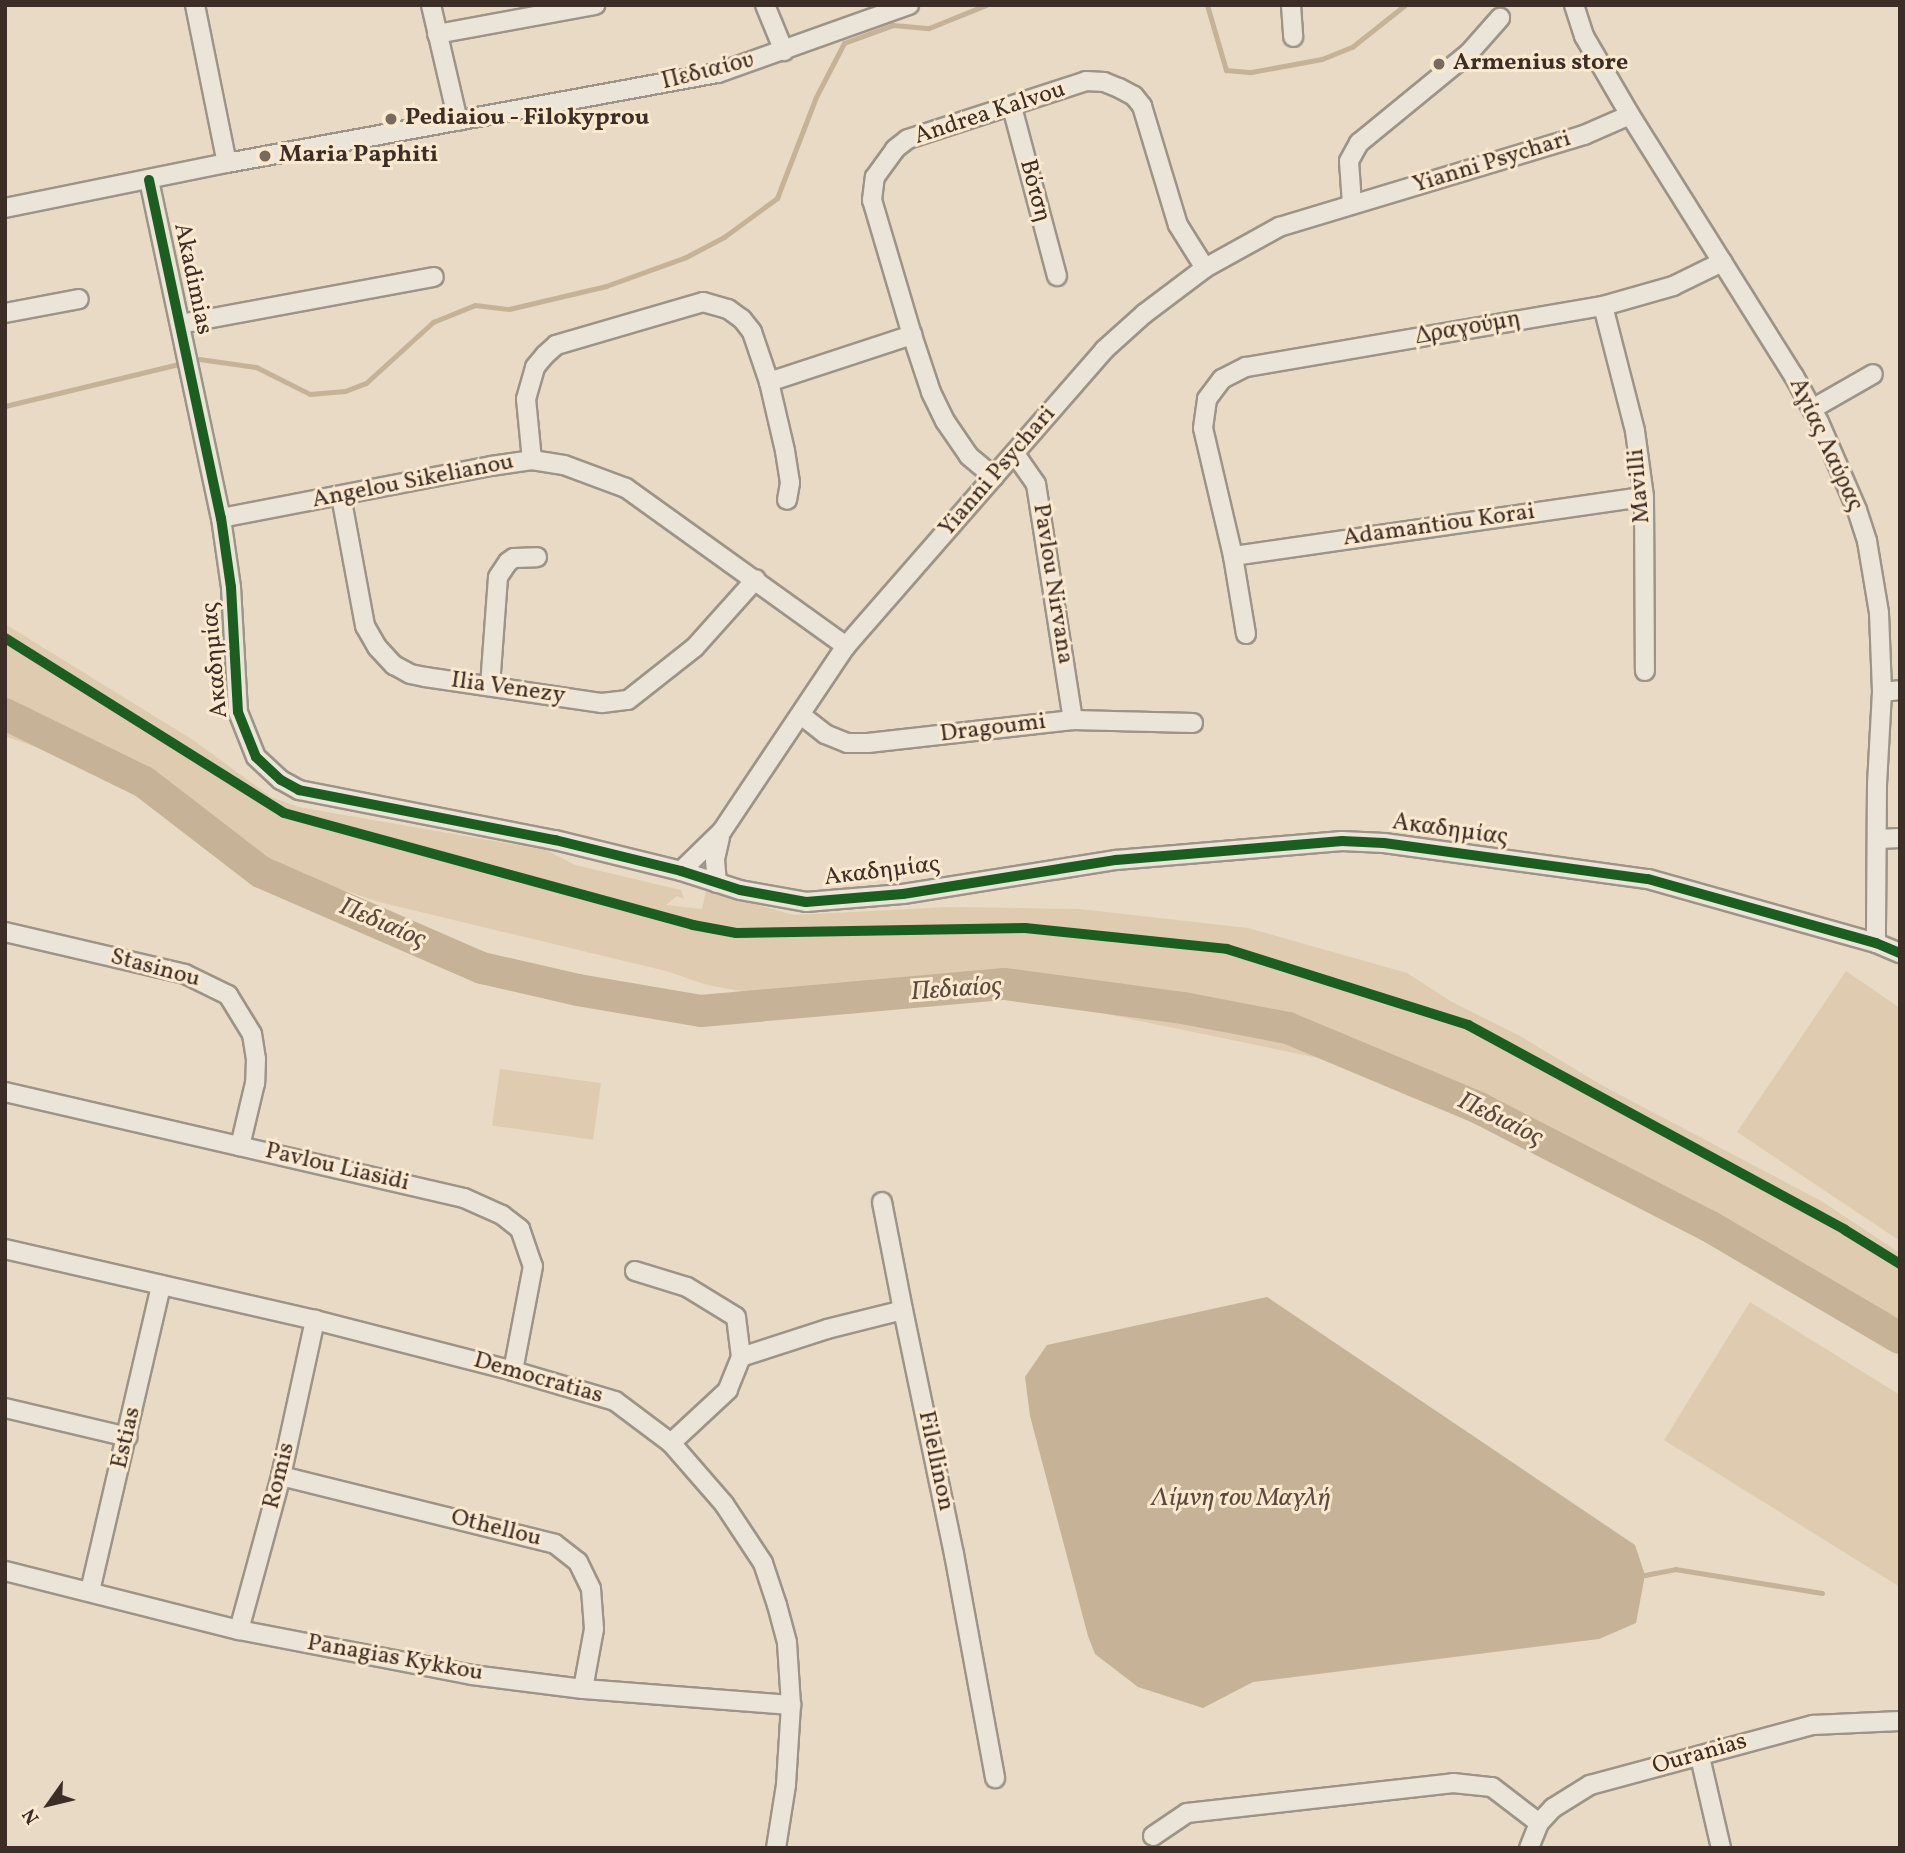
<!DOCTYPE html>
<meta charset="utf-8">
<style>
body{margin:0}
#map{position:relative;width:1905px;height:1853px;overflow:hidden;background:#e8dac4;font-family:Vollkorn,serif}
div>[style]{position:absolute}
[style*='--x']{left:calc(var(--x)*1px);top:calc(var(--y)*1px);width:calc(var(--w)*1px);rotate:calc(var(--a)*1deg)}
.green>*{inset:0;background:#dfcbaf;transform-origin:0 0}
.water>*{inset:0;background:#c6b297}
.stream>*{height:5px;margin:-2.5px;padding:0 2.5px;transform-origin:2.5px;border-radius:2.5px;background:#c6b297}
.river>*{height:32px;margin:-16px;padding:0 16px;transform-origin:16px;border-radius:16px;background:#c6b297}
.roads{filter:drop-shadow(2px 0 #9d9487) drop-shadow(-2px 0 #9d9487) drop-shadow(0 2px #9d9487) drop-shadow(0 -2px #9d9487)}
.minor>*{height:18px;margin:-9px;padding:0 9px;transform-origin:9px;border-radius:9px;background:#ebe4d9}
.cycleway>*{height:10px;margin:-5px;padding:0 5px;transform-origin:5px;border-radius:5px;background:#1b5e20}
.dots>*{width:19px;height:19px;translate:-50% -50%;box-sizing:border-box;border:4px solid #fae9cf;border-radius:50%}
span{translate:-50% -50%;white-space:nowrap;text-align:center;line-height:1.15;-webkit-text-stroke:6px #fae9cf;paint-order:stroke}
.poi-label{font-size:24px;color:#3c2d26;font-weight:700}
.left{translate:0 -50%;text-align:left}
.street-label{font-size:24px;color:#3c2d26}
.water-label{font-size:26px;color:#5b4a3e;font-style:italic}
.frame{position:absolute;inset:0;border:7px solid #3c2d26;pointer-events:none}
.north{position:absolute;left:14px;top:1769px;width:70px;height:70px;-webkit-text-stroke:5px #fae9cf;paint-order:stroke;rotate:236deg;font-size:19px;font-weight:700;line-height:28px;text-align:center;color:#3c2d26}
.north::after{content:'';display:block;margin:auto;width:24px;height:32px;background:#3c2d26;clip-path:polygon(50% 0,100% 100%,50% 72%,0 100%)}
</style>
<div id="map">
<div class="green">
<i style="clip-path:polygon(5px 624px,193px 740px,271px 797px,298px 807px,546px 850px,575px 865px,681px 890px,684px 899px,677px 896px,666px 905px,702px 909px,706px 891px,794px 915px,948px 907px,1079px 909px,1248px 928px,1407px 973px,1452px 1002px,1520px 1036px,1605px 1087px,1821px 1201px,1900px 1253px,1900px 1326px,1655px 1186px,1477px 1098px,1343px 1063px,966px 985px,751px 993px,707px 985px,666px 971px,379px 902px,270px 865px,148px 788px,5px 736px)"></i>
<i style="clip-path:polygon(1846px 971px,1900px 1008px,1900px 1241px,1737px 1132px)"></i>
<i style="left:500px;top:1069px;width:102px;height:57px;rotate:8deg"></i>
<i style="clip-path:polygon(1750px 1302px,1900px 1395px,1900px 1587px,1664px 1440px)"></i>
</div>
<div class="water">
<i style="clip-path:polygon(1267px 1297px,1635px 1545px,1645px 1575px,1636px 1623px,1599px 1639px,1253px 1682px,1203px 1708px,1138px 1687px,1095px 1654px,1088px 1636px,1030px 1416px,1025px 1377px,1047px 1345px)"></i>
</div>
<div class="stream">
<i style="--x:1207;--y:5;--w:68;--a:73.7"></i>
<i style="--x:1226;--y:70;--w:25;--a:5"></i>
<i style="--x:1251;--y:72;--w:72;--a:-10.4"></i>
<i style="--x:1322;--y:59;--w:32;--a:-22"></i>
<i style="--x:1352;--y:47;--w:68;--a:-38.4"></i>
<i style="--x:5;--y:406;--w:200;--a:-13.6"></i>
<i style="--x:199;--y:359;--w:58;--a:8"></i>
<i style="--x:256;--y:367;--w:60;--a:26.6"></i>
<i style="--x:310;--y:394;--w:35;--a:-5"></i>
<i style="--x:345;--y:391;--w:22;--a:-21"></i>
<i style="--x:366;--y:383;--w:91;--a:-42.3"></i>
<i style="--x:433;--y:322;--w:45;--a:-22"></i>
<i style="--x:475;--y:305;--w:34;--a:7"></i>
<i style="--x:509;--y:309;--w:100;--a:-13.3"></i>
<i style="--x:606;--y:286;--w:85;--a:-19.9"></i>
<i style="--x:686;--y:257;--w:43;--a:-27.8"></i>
<i style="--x:724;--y:237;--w:66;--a:-36.3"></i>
<i style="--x:777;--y:198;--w:108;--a:-68.9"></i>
<i style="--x:816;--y:97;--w:61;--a:-62.6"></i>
<i style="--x:844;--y:43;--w:52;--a:-20.2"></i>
<i style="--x:893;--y:25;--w:36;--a:5"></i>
<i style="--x:929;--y:28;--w:61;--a:-22"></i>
<i style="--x:1645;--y:1575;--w:31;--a:-11"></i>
<i style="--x:1675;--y:1569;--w:149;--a:9.3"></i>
</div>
<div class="river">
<i style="--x:5;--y:714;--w:155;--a:26.1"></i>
<i style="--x:144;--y:782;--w:148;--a:37.6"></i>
<i style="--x:261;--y:872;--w:241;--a:23.5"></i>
<i style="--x:482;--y:968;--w:98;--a:12.9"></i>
<i style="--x:578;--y:990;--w:125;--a:9.7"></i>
<i style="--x:701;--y:1011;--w:305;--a:-5.1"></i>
<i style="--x:1005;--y:984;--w:180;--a:7.7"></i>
<i style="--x:1183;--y:1008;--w:107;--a:10.8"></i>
<i style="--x:1288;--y:1028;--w:207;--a:22.7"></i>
<i style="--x:1479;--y:1108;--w:259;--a:27.2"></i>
<i style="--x:1709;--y:1226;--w:221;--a:30.4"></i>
</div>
<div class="roads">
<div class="minor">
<i style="--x:195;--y:5;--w:161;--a:78.6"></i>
<i style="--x:431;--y:5;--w:119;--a:76.9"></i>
<i style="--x:765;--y:5;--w:50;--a:67.6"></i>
<i style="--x:1291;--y:5;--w:32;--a:86"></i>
<i style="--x:1574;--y:5;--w:33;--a:72"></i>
<i style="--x:1584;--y:36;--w:91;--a:59.8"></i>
<i style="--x:1630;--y:115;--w:308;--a:57.9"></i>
<i style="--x:1794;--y:376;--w:52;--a:61.5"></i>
<i style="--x:1819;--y:422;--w:96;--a:66.6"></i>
<i style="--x:1857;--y:510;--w:33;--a:72"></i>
<i style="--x:1867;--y:541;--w:73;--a:80.5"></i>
<i style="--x:1879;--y:613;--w:79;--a:87.8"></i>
<i style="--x:1882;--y:692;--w:93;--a:93.1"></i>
<i style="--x:1877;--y:785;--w:158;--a:90.4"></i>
<i style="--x:437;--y:34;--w:161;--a:-10.4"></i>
<i style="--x:1012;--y:107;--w:175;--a:75.1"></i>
<i style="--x:149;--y:180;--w:346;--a:78"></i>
<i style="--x:221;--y:518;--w:70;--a:81.8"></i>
<i style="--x:231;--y:587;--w:125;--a:86.8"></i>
<i style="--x:238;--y:712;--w:48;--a:68.2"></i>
<i style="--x:256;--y:757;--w:34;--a:43"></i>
<i style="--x:281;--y:780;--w:21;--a:29"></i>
<i style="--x:299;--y:790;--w:261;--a:11.1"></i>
<i style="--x:555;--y:840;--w:130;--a:13.8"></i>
<i style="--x:681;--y:871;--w:62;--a:17.9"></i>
<i style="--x:740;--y:890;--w:67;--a:10.3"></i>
<i style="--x:806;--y:902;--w:97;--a:-4.7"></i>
<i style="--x:903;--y:894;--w:216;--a:-9.1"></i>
<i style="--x:1116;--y:860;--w:227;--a:-4.8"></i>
<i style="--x:1342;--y:841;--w:42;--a:2.7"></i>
<i style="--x:1384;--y:843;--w:266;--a:7.8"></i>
<i style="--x:1648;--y:879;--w:237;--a:15.7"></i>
<i style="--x:1876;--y:943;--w:26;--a:23"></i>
<i style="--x:1352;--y:204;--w:43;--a:-94"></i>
<i style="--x:1349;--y:161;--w:21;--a:-61"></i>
<i style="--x:1359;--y:143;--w:142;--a:-39.3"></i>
<i style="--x:1469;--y:53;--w:47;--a:-48.5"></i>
<i style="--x:5;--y:208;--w:227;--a:-11.5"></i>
<i style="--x:227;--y:163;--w:499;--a:-10.4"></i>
<i style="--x:718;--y:73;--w:203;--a:-19.6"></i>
<i style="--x:1603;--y:306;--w:129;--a:75.6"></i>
<i style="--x:1635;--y:431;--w:67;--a:82.2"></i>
<i style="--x:1644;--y:497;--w:174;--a:89.7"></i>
<i style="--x:5;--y:313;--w:75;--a:-10.7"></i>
<i style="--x:180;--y:324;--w:258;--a:-10.5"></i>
<i style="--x:769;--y:382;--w:151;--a:-18.2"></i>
<i style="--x:1812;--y:409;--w:70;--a:-29.8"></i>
<i style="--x:1015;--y:454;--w:37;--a:55"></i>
<i style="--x:1036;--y:484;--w:239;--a:81.1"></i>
<i style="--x:532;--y:460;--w:61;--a:-95.6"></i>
<i style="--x:526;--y:399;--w:33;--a:-74"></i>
<i style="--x:535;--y:367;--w:16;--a:-50"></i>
<i style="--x:545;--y:355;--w:15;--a:-42"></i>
<i style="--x:556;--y:345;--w:153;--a:-16.3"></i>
<i style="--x:703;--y:302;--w:26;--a:16"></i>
<i style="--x:728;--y:309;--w:17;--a:36"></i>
<i style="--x:742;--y:319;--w:16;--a:52"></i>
<i style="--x:752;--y:332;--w:53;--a:71.2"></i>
<i style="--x:769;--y:382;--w:71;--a:76.9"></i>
<i style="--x:785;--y:451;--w:32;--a:81"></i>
<i style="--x:790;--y:483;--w:17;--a:100"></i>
<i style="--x:994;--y:477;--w:33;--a:-140"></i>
<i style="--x:969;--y:456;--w:42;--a:-124.4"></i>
<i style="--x:945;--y:421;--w:32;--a:-116"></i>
<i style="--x:931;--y:392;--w:60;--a:-108.4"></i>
<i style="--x:912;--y:335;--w:141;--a:-106.5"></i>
<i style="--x:872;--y:200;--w:23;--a:-83"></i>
<i style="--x:875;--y:177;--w:34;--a:-54"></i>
<i style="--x:895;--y:149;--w:16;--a:-38"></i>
<i style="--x:908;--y:139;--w:187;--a:-18"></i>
<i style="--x:1086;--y:81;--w:18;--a:3"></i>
<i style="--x:1104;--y:82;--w:16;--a:22"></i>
<i style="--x:1119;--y:88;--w:17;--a:28"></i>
<i style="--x:1134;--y:96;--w:13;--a:51"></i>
<i style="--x:1142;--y:106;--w:124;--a:73.2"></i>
<i style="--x:1178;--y:225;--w:51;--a:57.9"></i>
<i style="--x:341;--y:496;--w:132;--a:79.5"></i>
<i style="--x:365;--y:626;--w:24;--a:60"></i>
<i style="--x:377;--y:647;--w:25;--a:47"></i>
<i style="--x:394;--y:665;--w:18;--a:29"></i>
<i style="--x:410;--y:674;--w:15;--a:11"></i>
<i style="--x:425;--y:677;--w:179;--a:8.4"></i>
<i style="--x:602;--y:703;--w:26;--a:-7"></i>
<i style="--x:628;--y:700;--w:85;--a:-38.3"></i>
<i style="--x:695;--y:647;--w:91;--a:-48.1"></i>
<i style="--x:221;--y:518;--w:275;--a:-10.9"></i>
<i style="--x:491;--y:466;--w:41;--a:-8.3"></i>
<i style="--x:532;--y:460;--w:32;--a:9"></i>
<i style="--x:564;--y:465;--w:66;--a:20.4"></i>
<i style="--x:626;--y:488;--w:271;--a:35.7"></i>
<i style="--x:1233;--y:556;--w:415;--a:-8.2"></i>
<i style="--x:1246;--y:634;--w:79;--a:-99.5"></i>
<i style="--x:1233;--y:556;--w:131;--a:-103.2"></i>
<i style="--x:1203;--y:428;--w:29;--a:-82"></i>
<i style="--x:1207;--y:399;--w:25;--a:-53"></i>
<i style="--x:1222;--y:379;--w:27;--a:-27"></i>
<i style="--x:1246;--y:367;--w:362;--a:-9.7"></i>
<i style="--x:1603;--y:306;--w:73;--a:-15.9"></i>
<i style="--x:1673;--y:286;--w:55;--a:-26.1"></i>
<i style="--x:490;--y:686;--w:109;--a:-85.8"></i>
<i style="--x:498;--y:577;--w:18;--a:-56"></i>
<i style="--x:508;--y:562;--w:7;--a:-34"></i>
<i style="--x:514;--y:558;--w:23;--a:-2"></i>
<i style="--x:1882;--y:692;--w:18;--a:-6"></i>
<i style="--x:801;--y:715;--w:31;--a:38"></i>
<i style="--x:825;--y:734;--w:24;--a:22"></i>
<i style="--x:847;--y:743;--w:21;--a:0"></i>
<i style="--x:868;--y:743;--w:206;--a:-6.4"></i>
<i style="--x:1073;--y:720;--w:120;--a:1.4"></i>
<i style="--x:1879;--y:839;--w:21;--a:-3"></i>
<i style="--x:681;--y:871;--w:57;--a:-44.3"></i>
<i style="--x:722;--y:831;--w:223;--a:-56.2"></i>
<i style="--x:846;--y:646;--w:393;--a:-48.9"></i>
<i style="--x:1104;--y:350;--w:54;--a:-42"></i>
<i style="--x:1144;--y:314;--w:76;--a:-37"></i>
<i style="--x:1205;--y:268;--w:85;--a:-29"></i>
<i style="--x:1279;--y:227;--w:319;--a:-16.8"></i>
<i style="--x:1584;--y:135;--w:50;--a:-23.5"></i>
<i style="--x:717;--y:883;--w:24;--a:-95"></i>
<i style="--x:715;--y:859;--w:22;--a:-77"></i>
<i style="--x:5;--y:932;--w:185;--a:13.1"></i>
<i style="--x:185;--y:974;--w:48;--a:26"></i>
<i style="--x:228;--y:995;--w:46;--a:58.4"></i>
<i style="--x:252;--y:1034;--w:25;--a:81"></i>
<i style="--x:256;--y:1059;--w:24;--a:92"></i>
<i style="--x:255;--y:1083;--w:65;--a:103.4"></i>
<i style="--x:5;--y:1092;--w:471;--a:13"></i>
<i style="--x:464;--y:1198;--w:42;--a:24.1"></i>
<i style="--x:502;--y:1215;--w:23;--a:38"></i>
<i style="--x:520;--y:1229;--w:39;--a:71"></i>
<i style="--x:533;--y:1266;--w:107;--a:100.8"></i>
<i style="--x:882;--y:1202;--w:110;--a:79"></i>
<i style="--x:5;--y:1249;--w:318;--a:12.9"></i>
<i style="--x:315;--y:1320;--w:204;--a:14.4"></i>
<i style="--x:513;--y:1371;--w:106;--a:16.4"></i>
<i style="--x:615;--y:1401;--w:70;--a:36.9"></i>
<i style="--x:671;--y:1443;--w:81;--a:49"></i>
<i style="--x:724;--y:1504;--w:71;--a:56.5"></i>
<i style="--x:763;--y:1563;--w:44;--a:71.6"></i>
<i style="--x:777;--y:1605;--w:39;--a:75"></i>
<i style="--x:787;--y:1643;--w:62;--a:86.3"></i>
<i style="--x:791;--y:1705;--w:80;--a:93.6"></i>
<i style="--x:786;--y:1785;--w:64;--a:99"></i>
<i style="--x:635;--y:1271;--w:54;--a:17.1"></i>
<i style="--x:687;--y:1287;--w:57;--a:31.5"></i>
<i style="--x:736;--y:1317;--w:40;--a:82.9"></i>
<i style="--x:741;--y:1357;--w:35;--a:112"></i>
<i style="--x:728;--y:1390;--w:78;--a:137.1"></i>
<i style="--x:741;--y:1357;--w:90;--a:-18"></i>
<i style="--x:827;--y:1329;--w:78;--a:-14"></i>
<i style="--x:903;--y:1310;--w:249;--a:78.2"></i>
<i style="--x:954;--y:1554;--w:228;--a:79.6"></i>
<i style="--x:5;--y:1408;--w:126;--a:13.3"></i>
<i style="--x:281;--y:1476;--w:282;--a:13.9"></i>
<i style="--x:555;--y:1544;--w:29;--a:38"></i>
<i style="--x:578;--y:1562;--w:30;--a:64"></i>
<i style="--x:591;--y:1589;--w:40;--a:85.7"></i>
<i style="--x:594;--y:1629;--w:61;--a:100.4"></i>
<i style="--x:5;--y:1571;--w:241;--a:14.2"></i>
<i style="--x:239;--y:1630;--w:237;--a:10.9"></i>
<i style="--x:472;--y:1675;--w:112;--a:7.2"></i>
<i style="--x:583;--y:1689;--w:209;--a:4.4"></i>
<i style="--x:90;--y:1591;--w:314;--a:-76.9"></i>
<i style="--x:239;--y:1630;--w:160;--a:-74.7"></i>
<i style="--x:281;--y:1476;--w:160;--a:-77.7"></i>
<i style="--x:1700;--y:1757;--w:93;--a:77"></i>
<i style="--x:1153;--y:1836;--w:41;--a:-34.1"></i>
<i style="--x:1187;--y:1813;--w:268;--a:-6.4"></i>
<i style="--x:1453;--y:1783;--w:39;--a:6"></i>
<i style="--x:1492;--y:1787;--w:59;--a:37.5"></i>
<i style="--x:1529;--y:1848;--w:27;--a:-68"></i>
<i style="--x:1539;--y:1823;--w:21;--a:-47"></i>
<i style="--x:1553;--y:1808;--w:44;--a:-31.9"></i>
<i style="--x:1590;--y:1785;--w:231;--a:-15.1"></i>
<i style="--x:1813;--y:1725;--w:87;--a:-2.6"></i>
</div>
</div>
<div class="cycleway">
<i style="--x:149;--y:180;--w:346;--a:78"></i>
<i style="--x:221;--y:518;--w:70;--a:81.8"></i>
<i style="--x:231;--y:587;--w:125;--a:86.8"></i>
<i style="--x:238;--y:712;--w:48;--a:68.2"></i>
<i style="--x:256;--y:757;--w:34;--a:43"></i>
<i style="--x:281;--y:780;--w:21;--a:29"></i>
<i style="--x:299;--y:790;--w:261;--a:11.1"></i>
<i style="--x:555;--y:840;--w:130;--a:13.8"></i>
<i style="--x:681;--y:871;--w:62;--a:17.9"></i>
<i style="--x:740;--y:890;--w:67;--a:10.3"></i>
<i style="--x:806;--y:902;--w:97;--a:-4.7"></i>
<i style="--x:903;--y:894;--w:216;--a:-9.1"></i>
<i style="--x:1116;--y:860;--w:227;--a:-4.8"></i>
<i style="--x:1342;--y:841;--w:42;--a:2.7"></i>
<i style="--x:1384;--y:843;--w:266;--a:7.8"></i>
<i style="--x:1648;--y:879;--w:237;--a:15.7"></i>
<i style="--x:1876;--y:943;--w:26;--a:23"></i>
<i style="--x:5;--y:638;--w:329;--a:32.1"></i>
<i style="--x:284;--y:813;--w:424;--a:15.3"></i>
<i style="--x:693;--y:925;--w:44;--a:10.5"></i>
<i style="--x:736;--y:933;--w:289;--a:-1"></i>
<i style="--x:1025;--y:928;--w:203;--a:5.9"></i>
<i style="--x:1227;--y:949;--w:253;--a:17.5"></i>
<i style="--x:1468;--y:1025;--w:429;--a:28.5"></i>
<i style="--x:1845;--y:1230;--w:65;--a:31.7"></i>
</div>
<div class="dots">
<i style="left:1439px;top:64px;background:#786a5d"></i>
<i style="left:391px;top:119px;background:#786a5d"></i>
<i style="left:265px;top:156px;background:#786a5d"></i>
</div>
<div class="poi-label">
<span class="left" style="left:1453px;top:64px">Armenius store</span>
<span class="left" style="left:405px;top:119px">Pediaiou - Filokyprou</span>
<span class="left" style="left:279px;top:156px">Maria Paphiti</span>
</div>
<div class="street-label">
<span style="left:708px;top:72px;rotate:-14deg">Πεδιαίου</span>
<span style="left:990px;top:114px;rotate:-18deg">Andrea Kalvou</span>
<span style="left:1492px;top:163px;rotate:-17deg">Yianni Psychari</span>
<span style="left:1034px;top:191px;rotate:75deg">Βότση</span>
<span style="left:192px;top:279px;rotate:78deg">Akadimias</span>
<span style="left:1468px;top:329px;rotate:-10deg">Δραγούμη</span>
<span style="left:1825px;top:445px;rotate:65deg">Αγίας Λαύρας</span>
<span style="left:998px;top:472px;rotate:-49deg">Yianni Psychari</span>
<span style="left:413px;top:482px;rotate:-11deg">Angelou Sikelianou</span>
<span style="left:1640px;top:486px;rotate:-95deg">Mavilli</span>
<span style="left:1439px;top:526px;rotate:-8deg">Adamantiou Korai</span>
<span style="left:1052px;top:584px;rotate:81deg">Pavlou Nirvana</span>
<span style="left:216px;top:660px;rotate:-95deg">Ακαδημίας</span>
<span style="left:508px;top:689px;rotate:8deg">Ilia Venezy</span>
<span style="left:993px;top:729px;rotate:-7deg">Dragoumi</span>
<span style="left:1450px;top:831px;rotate:8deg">Ακαδημίας</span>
<span style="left:882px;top:872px;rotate:-7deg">Ακαδημίας</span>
<span style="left:155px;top:969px;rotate:15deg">Stasinou</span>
<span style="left:337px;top:1168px;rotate:13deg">Pavlou Liasidi</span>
<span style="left:538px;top:1379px;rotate:16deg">Democratias</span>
<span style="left:127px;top:1438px;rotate:-77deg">Estias</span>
<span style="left:935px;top:1461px;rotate:78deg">Filellinon</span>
<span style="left:280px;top:1476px;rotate:-76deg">Romis</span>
<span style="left:496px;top:1529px;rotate:14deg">Othellou</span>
<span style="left:395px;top:1659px;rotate:10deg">Panagias Kykkou</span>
<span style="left:1700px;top:1755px;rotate:-16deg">Ouranias</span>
</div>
<div class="water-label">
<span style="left:382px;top:924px;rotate:23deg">Πεδιαίος</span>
<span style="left:956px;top:990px;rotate:-4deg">Πεδιαίος</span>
<span style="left:1500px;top:1120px;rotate:26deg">Πεδιαίος</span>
<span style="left:1241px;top:1499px">Λίμνη του Μαγλή</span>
</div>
<div class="frame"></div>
<div class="north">N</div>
</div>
